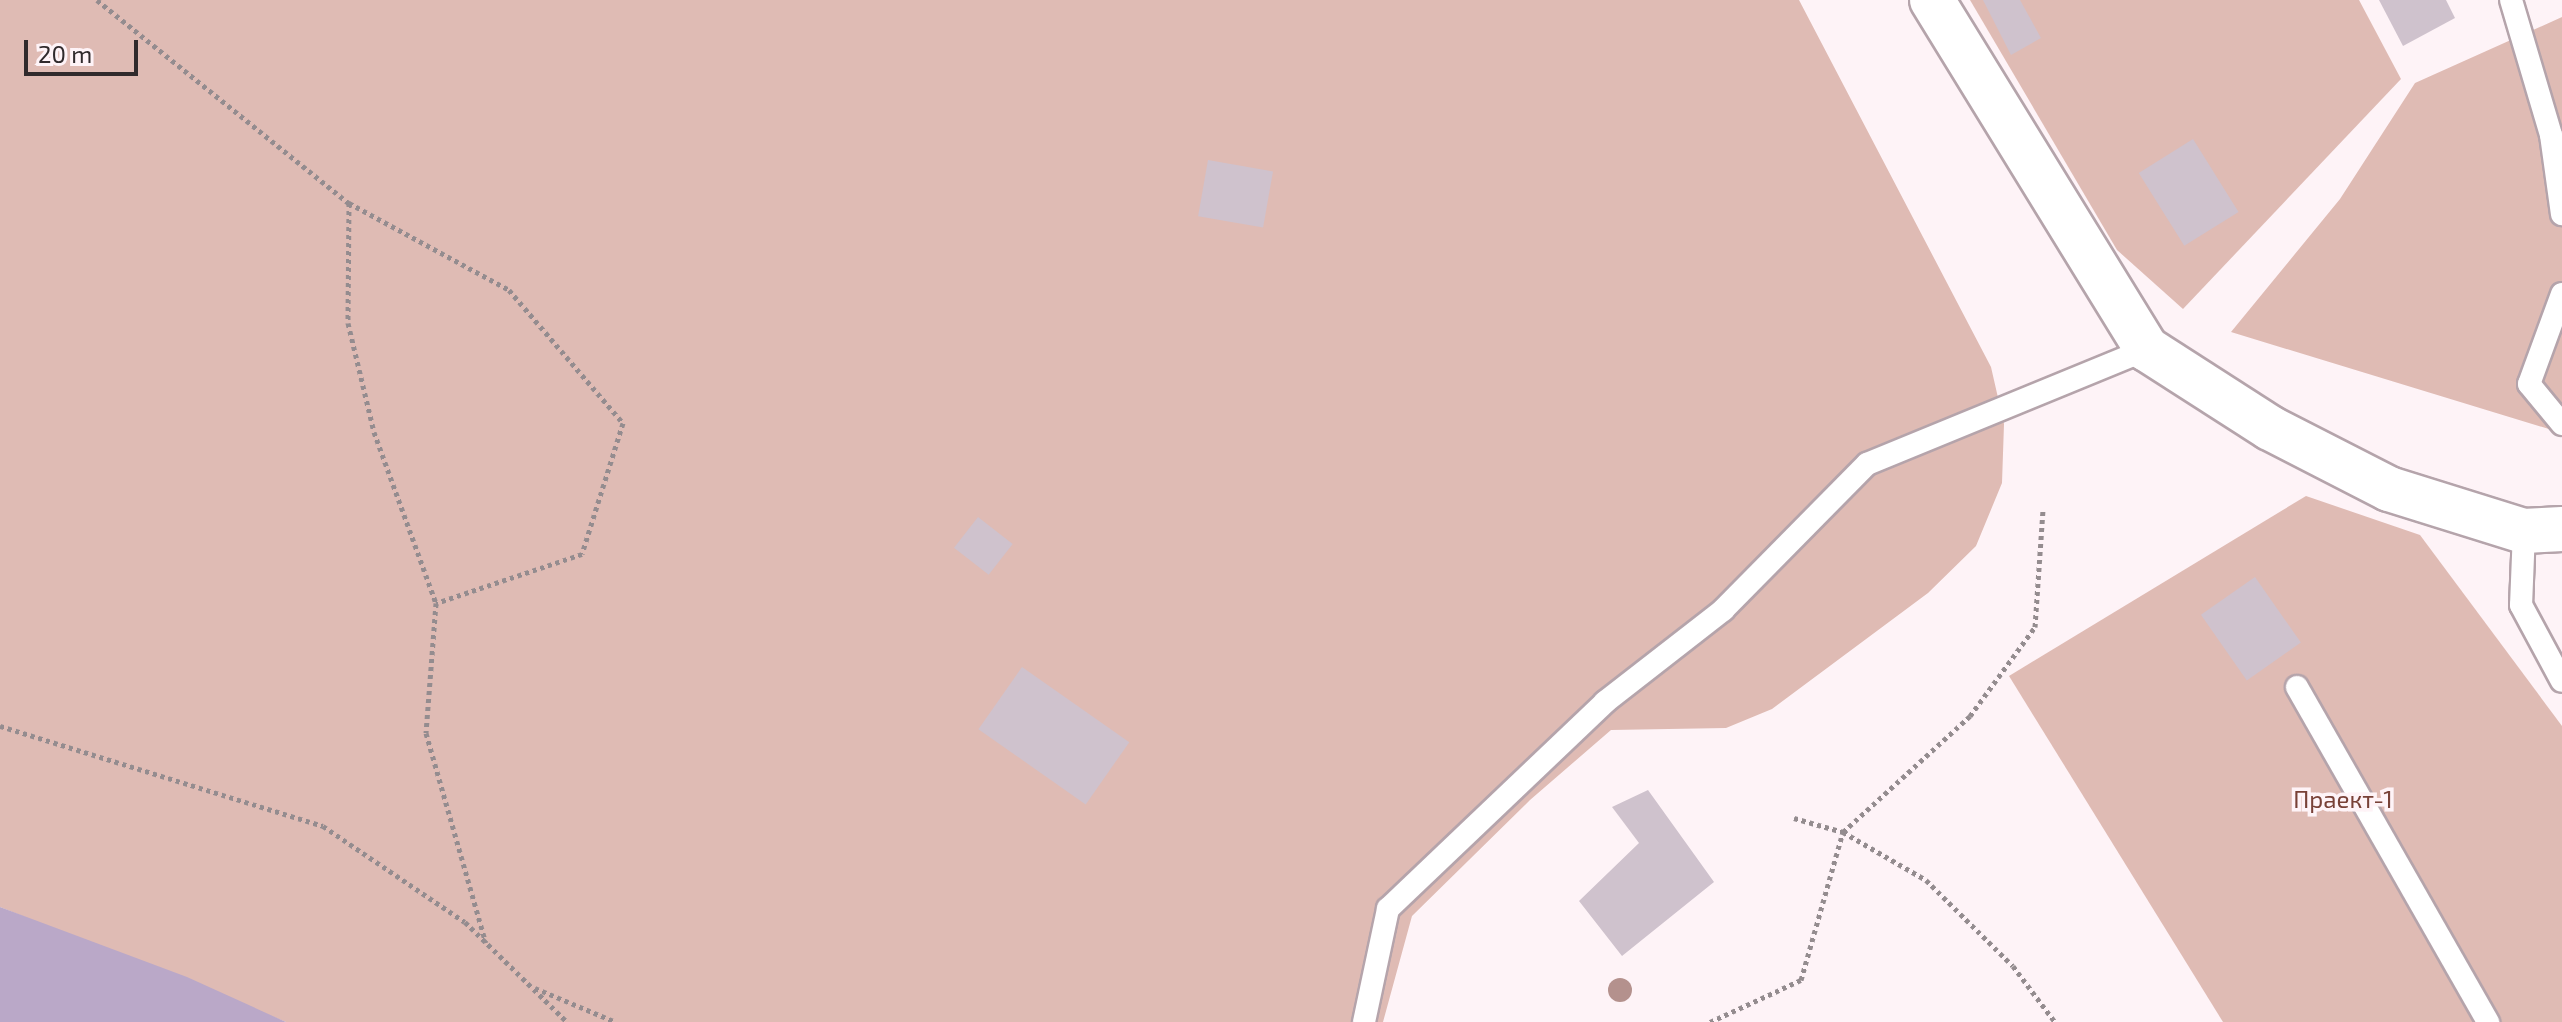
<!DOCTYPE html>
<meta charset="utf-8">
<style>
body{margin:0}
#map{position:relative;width:2562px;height:1022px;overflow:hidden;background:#fef3f7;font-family:"Exo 2",sans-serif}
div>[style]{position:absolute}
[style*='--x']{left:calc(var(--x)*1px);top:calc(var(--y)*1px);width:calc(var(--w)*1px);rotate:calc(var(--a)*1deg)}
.green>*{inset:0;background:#dfbbb4}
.water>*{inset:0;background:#baa8c8}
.building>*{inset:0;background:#cfc2cd;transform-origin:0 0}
.path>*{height:5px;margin-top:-2.5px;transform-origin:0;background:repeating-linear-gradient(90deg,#948c8f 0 4px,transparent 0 8px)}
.roads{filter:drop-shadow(2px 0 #b5a4ab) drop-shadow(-2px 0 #b5a4ab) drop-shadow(0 2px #b5a4ab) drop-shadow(0 -2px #b5a4ab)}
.lane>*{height:22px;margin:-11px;padding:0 11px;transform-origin:11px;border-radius:11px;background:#fff}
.street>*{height:44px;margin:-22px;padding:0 22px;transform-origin:22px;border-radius:22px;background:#fff}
.trees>*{width:24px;height:24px;margin:-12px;border-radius:50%;background:#b4918d}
span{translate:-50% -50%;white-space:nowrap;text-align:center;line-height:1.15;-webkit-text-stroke:7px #fef3f7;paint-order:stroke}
.park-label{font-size:24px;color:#784137}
.scale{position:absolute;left:24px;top:40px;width:114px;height:36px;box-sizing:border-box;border:4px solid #302a2c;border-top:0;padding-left:10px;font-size:24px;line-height:28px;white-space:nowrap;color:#302a2c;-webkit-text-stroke:6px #fef3f7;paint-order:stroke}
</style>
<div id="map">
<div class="green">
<i style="clip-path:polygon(0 0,1799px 0,1991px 367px,2004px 424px,2002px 483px,1976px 546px,1928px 593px,1772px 709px,1726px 728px,1611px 730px,1530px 800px,1412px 916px,1383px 1022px,286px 1022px,0 907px)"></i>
<i style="clip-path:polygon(1970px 0,2359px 0,2401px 79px,2183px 309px,2117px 250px)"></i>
<i style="clip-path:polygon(2562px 17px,2562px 433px,2231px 332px,2340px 199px,2415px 83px)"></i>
<i style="clip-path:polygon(2306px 496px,2420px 535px,2562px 726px,2562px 1022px,2223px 1022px,2009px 676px)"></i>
</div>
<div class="water">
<i style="clip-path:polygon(0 907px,187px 977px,286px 1022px,0 1022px)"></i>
</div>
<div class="building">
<i style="clip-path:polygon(1983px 0,2020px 0,2041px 38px,2011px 55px)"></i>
<i style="clip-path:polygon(2379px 0,2446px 0,2455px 18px,2403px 46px)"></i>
<i style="left:2193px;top:139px;width:86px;height:64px;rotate:58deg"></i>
<i style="left:1208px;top:160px;width:66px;height:57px;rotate:10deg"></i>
<i style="left:978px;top:517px;width:44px;height:39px;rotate:38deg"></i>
<i style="left:2255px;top:577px;width:80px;height:66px;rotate:55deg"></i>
<i style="left:1022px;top:667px;width:131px;height:76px;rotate:35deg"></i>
<i style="clip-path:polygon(1648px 790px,1714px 882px,1622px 956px,1579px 901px,1639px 843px,1612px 807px)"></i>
</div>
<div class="path">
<i style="--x:97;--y:0;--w:324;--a:38.9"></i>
<i style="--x:349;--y:203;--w:182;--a:28.5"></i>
<i style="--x:509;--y:290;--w:175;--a:49.4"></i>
<i style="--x:623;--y:423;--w:137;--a:107.4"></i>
<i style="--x:582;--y:554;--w:154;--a:161.4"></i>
<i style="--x:349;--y:203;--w:120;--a:90.5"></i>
<i style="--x:348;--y:323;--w:112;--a:76.6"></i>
<i style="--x:374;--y:432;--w:182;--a:70.1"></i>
<i style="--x:436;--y:603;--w:130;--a:94.4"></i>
<i style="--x:426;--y:733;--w:218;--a:74.1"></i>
<i style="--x:0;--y:726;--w:338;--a:17.2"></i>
<i style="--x:323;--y:826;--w:171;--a:34.1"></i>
<i style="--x:465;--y:922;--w:143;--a:44.4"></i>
<i style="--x:1794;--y:818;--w:51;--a:15.9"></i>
<i style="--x:1843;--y:832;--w:96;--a:30"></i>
<i style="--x:1926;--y:880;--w:122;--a:44.7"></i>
<i style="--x:2013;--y:966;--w:70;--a:53.1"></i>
<i style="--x:535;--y:988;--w:88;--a:22.8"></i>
<i style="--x:1710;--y:1022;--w:100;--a:-24.8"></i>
<i style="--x:1801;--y:980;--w:154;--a:-74.2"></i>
<i style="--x:1843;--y:832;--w:172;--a:-42.4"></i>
<i style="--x:1970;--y:716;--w:110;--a:-53.9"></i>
<i style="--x:2035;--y:627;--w:117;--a:-86.1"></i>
</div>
<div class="roads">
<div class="lane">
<i style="--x:2511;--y:0;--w:141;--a:73.5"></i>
<i style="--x:2551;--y:135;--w:80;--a:82.1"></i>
<i style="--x:2562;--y:294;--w:96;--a:110.1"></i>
<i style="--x:2529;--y:384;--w:52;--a:50.5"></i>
<i style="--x:2524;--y:531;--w:74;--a:92.3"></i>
<i style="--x:2521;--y:605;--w:86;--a:61.7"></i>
<i style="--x:2297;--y:687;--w:386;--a:60.3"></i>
<i style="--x:1364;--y:1022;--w:116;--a:-78"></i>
<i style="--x:1388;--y:909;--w:300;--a:-43.6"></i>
<i style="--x:1605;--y:702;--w:150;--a:-37.9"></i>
<i style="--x:1723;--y:610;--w:205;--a:-45.4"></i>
<i style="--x:1867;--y:464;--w:303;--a:-22.3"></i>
</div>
<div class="street">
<i style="--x:1932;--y:0;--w:410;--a:58.4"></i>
<i style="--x:2147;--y:349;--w:146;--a:32.7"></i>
<i style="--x:2270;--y:428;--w:134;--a:27.1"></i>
<i style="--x:2389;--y:489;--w:141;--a:17.3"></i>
<i style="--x:2524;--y:531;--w:38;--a:-3"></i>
</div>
</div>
<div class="trees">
<i style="left:1620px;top:990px"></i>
</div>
<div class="park-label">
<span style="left:2343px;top:799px">Праект-1</span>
</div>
<div class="scale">20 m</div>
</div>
